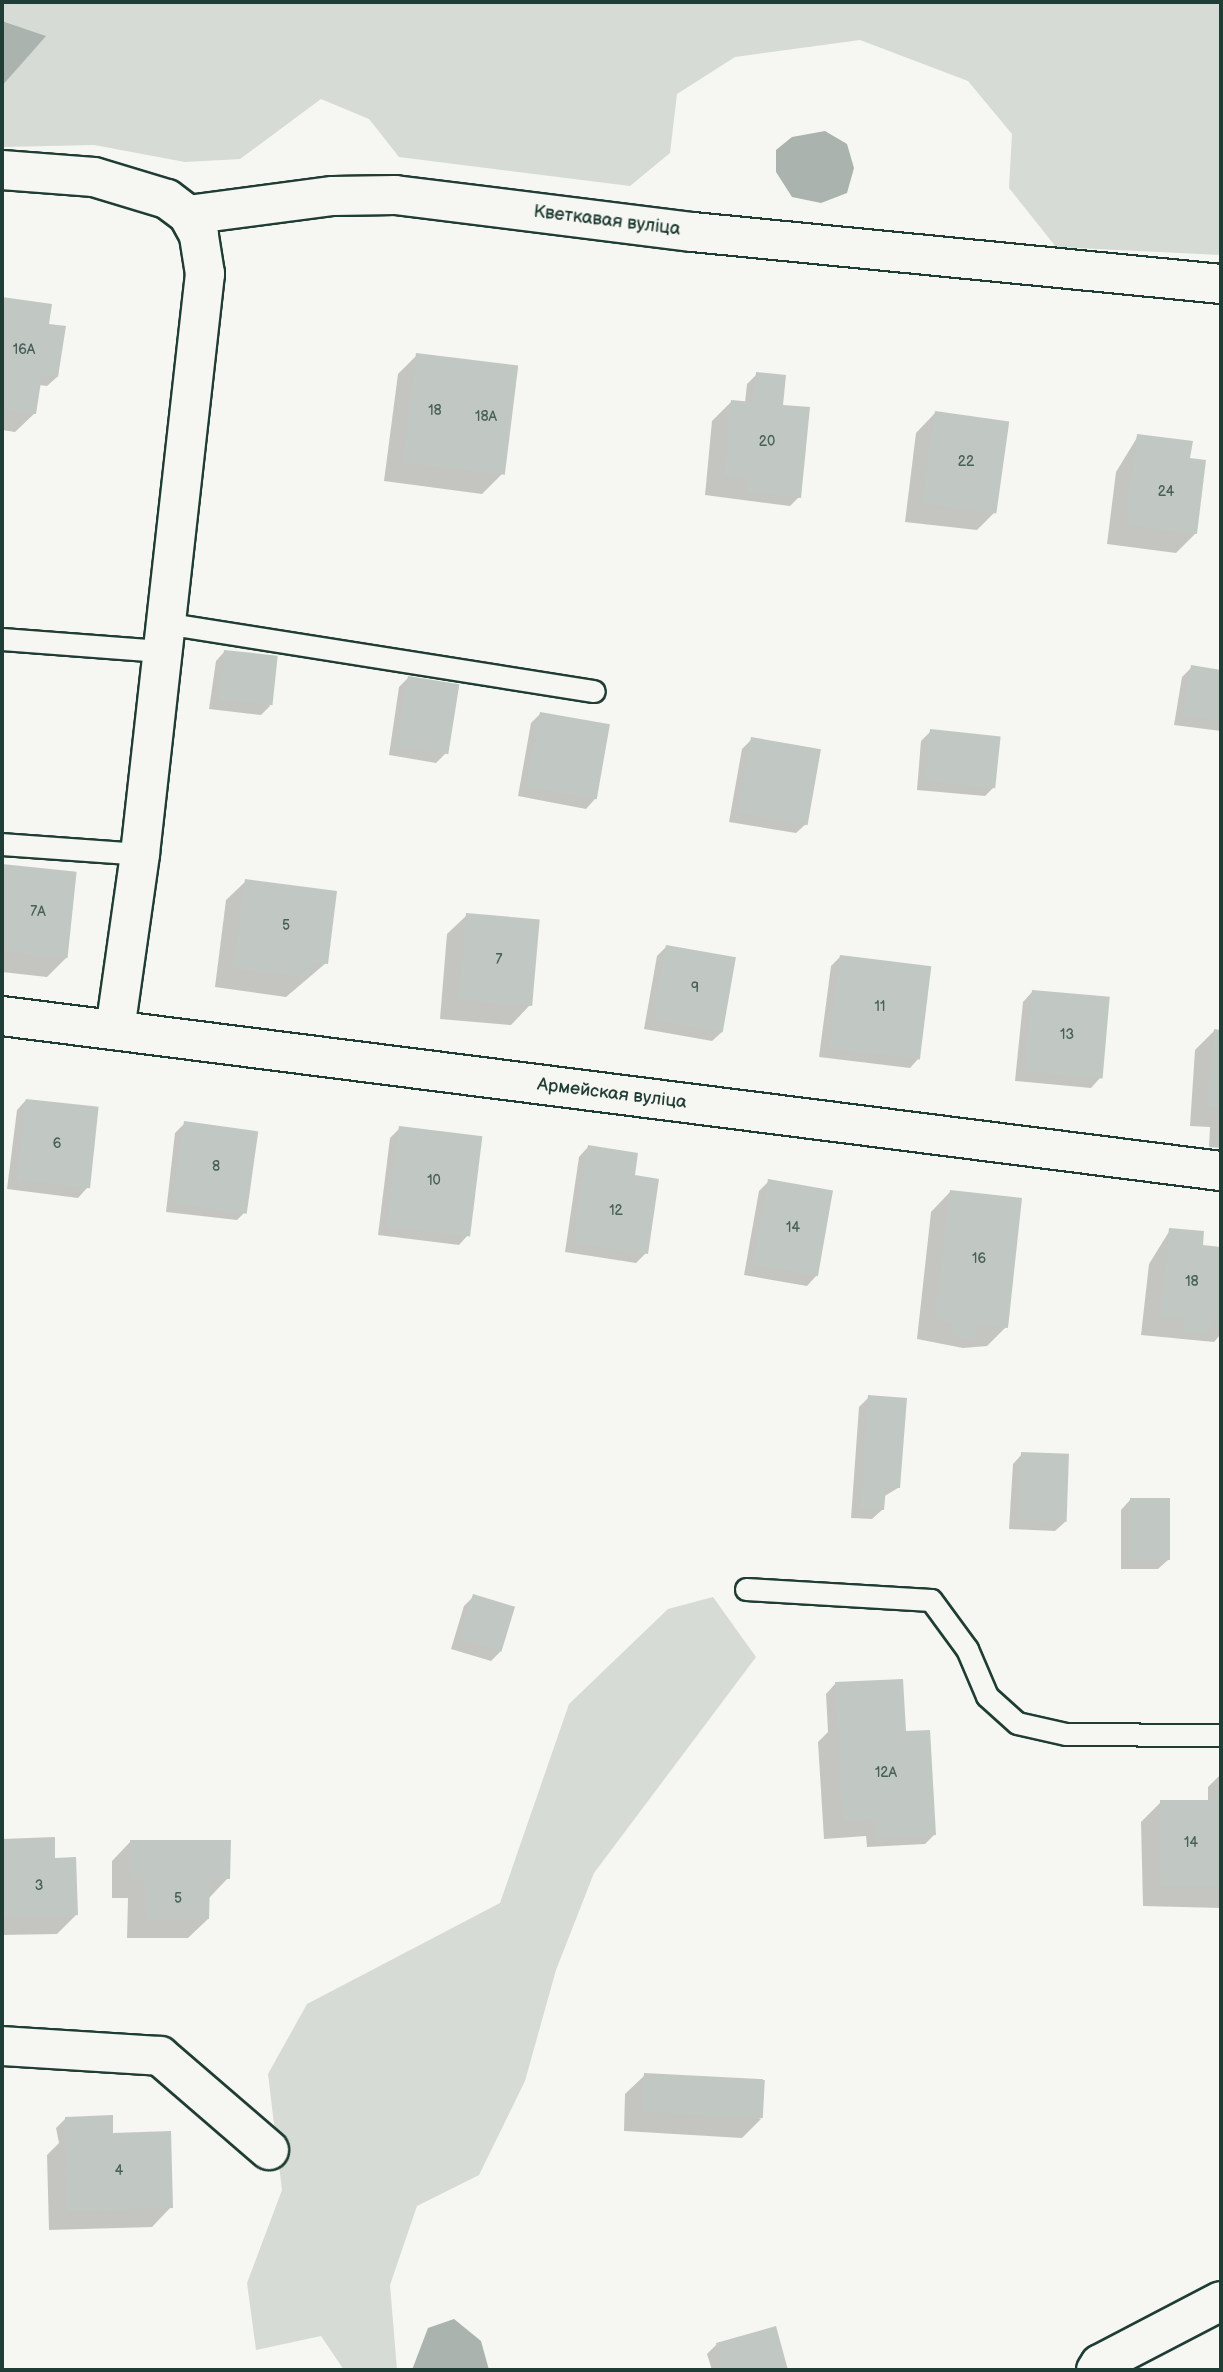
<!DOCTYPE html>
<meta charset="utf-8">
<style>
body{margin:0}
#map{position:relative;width:1223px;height:2372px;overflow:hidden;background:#f6f6f2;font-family:"Balsamiq Sans",sans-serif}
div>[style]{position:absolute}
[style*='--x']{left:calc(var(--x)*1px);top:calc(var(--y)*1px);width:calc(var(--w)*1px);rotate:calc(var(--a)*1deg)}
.green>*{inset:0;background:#d6dbd6}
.water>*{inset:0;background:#aab3ae}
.shadow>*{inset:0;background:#0003}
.building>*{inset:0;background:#c1c8c3;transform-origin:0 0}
.roads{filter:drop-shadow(2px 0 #1f3d34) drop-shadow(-2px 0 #1f3d34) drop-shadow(0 2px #1f3d34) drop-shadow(0 -2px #1f3d34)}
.lane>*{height:21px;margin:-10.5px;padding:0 10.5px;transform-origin:10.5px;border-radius:10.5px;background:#f6f6f2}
.street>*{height:38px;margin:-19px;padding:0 19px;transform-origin:19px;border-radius:19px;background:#f6f6f2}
span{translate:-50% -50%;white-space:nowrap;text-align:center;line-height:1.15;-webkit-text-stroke:7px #f6f6f2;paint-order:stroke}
.number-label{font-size:14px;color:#486058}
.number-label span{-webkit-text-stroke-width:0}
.street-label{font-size:18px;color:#1f3d34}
.frame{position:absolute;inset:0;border:4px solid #1f3d34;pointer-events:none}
</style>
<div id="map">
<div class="green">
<i style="clip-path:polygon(2px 2px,1221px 2px,1221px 255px,1056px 247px,1009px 188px,1012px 134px,968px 81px,860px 40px,735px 57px,677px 94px,670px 153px,630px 186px,399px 157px,369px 119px,321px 99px,240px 159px,185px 162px,94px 145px,2px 147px,2px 86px,45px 36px,2px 21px)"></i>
<i style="clip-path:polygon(713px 1597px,756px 1657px,594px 1873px,556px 1970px,525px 2081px,479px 2175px,417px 2206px,390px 2285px,397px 2370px,344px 2370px,321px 2336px,256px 2350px,247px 2283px,282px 2190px,268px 2074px,307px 2004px,500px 1903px,569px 1704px,668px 1609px)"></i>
</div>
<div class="water">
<i style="clip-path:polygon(2px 21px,46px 36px,2px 86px)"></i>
<i style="clip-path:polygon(825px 131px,847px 144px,854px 168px,847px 193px,821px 203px,792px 197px,776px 172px,776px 150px,792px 137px)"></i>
<i style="clip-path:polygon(454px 2319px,481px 2341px,489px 2370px,412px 2370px,428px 2328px)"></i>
</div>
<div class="shadow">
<i style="clip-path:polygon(2px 299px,50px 305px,47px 325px,57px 377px,47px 386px,39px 385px,35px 413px,15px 432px,2px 430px)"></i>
<i style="clip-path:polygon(417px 355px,502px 474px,482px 494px,384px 481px,398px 374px)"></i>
<i style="clip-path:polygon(757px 374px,782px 406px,799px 497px,790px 506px,705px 495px,712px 421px,732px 401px,745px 403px,747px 384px)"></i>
<i style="clip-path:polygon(935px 413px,996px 511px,977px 530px,905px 522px,916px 433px)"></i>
<i style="clip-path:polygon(1138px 436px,1188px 459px,1196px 533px,1176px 553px,1107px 544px,1116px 472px)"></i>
<i style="clip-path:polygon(225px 651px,270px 706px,261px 715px,209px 709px,216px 661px)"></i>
<i style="clip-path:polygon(1192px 667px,1221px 671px,1221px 731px,1174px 725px,1182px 677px)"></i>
<i style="clip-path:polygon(409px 677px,446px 753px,436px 763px,389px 755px,399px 687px)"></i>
<i style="clip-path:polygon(541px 713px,595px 799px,586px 809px,518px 796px,531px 723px)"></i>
<i style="clip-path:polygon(931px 731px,995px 786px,985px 796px,917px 790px,921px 741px)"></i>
<i style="clip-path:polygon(752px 739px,806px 824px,796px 833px,729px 822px,742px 749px)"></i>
<i style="clip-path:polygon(2px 866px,76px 874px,67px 957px,47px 977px,2px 972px)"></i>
<i style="clip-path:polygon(246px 881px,326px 963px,286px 997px,215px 987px,226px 900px)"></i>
<i style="clip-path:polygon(467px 915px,530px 1005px,511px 1025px,440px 1019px,447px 934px)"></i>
<i style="clip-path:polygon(667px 946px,722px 1032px,712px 1041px,644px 1029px,657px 956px)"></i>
<i style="clip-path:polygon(840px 957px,919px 1058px,910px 1068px,819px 1057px,831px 966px)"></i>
<i style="clip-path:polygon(1032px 992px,1100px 1078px,1091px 1088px,1015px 1081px,1023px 1002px)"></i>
<i style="clip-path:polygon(1214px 1031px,1221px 1031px,1221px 1148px,1209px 1147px,1210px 1127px,1190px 1126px,1195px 1050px)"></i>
<i style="clip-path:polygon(26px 1100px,87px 1188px,78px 1198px,7px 1189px,17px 1110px)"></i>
<i style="clip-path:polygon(185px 1123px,246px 1211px,237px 1220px,166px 1212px,175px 1133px)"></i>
<i style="clip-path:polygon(400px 1128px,468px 1235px,459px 1245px,378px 1235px,390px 1138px)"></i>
<i style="clip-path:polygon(588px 1147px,633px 1176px,646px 1253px,636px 1263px,565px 1252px,579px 1157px)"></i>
<i style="clip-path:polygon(769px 1181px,816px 1276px,807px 1286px,744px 1275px,759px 1191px)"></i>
<i style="clip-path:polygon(950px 1192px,1006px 1327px,987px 1346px,963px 1348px,917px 1339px,931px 1212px)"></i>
<i style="clip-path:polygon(1170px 1230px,1198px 1247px,1221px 1249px,1221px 1334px,1214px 1342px,1141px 1335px,1149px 1264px)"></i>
<i style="clip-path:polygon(869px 1397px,898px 1488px,883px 1497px,882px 1510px,872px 1519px,851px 1518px,859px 1407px)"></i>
<i style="clip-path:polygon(1022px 1454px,1065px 1522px,1055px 1531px,1009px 1529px,1013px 1464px)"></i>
<i style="clip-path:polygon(1130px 1500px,1168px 1560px,1158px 1569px,1121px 1569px,1121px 1510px)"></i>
<i style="clip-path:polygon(474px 1596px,500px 1652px,491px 1661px,451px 1649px,464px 1606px)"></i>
<i style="clip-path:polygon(835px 1684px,905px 1733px,935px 1834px,925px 1844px,867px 1847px,866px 1836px,824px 1839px,818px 1742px,828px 1732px,826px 1694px)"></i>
<i style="clip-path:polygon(1221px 1774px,1221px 1908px,1143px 1906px,1141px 1822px,1160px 1803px,1208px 1802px,1208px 1787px)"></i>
<i style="clip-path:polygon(53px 1839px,54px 1860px,76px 1915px,57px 1934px,2px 1935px,2px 1840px)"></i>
<i style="clip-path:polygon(131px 1841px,228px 1878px,209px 1898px,208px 1919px,188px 1938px,127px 1938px,128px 1898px,112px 1898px,112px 1861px)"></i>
<i style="clip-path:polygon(645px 2075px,761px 2119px,742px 2138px,624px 2131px,625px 2094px)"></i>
<i style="clip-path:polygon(66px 2118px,111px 2132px,171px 2207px,152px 2227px,49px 2230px,47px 2155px,59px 2143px,56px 2128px)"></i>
<i style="clip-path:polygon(775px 2328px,786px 2370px,712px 2370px,707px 2354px,717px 2344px)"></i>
</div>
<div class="building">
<i style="clip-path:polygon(2px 297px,52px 304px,49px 324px,66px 326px,58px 377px,42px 375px,36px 414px,2px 409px)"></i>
<i style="left:416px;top:353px;width:103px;height:110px;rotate:7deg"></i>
<i style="clip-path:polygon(756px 372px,786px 375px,783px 405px,810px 407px,801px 498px,747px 492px,748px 478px,724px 476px,731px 400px,753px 402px)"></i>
<i style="left:935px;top:411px;width:75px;height:93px;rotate:8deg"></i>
<i style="clip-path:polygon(1137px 434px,1193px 441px,1190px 458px,1206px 460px,1197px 534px,1125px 525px)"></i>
<i style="left:224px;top:650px;width:54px;height:50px;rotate:6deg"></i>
<i style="clip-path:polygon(1191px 665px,1221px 670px,1221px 721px,1183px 716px)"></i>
<i style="left:408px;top:676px;width:52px;height:71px;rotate:9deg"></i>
<i style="left:540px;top:712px;width:71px;height:76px;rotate:10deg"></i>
<i style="left:930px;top:729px;width:71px;height:52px;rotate:6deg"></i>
<i style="left:751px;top:737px;width:71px;height:77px;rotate:10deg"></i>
<i style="left:2px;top:864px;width:75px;height:87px;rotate:6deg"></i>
<i style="clip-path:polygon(245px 879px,337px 891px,328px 964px,310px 962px,308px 978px,233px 968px)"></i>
<i style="left:466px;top:913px;width:74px;height:87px;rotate:5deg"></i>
<i style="left:666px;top:945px;width:71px;height:76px;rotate:10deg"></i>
<i style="left:840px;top:955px;width:92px;height:94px;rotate:7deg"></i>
<i style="left:1032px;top:990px;width:78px;height:82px;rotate:5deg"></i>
<i style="clip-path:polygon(1214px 1029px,1221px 1030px,1221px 1108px,1208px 1107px)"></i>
<i style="left:26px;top:1099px;width:73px;height:82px;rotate:6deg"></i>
<i style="left:184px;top:1121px;width:75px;height:83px;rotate:8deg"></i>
<i style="left:399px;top:1126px;width:84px;height:101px;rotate:7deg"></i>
<i style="clip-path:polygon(588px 1145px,638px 1153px,635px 1175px,659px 1179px,648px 1254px,573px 1243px)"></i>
<i style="left:768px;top:1179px;width:66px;height:87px;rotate:10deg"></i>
<i style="clip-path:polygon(950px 1190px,1022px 1198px,1008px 1328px,976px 1325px,975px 1339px,952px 1337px,954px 1322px,935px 1320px)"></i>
<i style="clip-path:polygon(1169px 1228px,1204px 1231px,1203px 1245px,1221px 1247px,1221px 1322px,1211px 1321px,1210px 1335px,1182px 1332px,1184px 1318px,1160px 1316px)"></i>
<i style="clip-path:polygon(868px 1395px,907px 1398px,900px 1488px,886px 1488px,884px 1510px,860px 1509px)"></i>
<i style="left:1021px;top:1452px;width:48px;height:68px;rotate:2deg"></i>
<i style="left:1130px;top:1498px;width:40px;height:62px"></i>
<i style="left:473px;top:1594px;width:44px;height:47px;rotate:17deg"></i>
<i style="clip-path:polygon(903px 1679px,906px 1731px,930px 1730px,936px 1835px,876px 1838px,875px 1819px,843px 1820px,835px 1682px)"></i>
<i style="left:1221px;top:1800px;width:86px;height:61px;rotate:90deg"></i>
<i style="clip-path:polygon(55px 1837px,55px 1858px,76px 1857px,78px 1915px,2px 1917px,2px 1839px)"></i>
<i style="clip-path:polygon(130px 1840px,231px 1840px,230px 1879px,210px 1879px,209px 1919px,146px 1919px,146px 1879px,130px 1879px)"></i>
<i style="left:644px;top:2073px;width:121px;height:39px;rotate:3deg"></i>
<i style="clip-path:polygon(113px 2115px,113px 2133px,171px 2131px,173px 2208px,67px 2211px,65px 2117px)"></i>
<i style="clip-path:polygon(776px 2326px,788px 2370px,723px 2370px,716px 2343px)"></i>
</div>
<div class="roads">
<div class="lane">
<i style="--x:164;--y:623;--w:435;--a:9"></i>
<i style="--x:2;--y:639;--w:159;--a:4.3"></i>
<i style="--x:2;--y:844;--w:138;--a:4.1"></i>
<i style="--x:746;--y:1589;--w:185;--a:3.4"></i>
<i style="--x:931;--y:1600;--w:61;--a:53.7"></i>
<i style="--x:967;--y:1649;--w:51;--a:66.9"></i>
<i style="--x:987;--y:1696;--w:40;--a:42"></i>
<i style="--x:1017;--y:1723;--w:50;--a:12.7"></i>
<i style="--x:1066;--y:1734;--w:155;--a:0.4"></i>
</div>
<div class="street">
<i style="--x:2;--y:170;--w:92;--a:4.4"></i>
<i style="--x:94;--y:177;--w:76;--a:16.8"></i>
<i style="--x:167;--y:199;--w:26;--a:37"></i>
<i style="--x:188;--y:215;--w:146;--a:-7.5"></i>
<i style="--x:333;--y:196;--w:62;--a:-0.9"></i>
<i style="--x:395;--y:195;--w:300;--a:7.1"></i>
<i style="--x:693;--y:232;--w:531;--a:5.62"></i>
<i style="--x:2;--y:1016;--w:1229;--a:7.25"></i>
<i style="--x:115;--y:1030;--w:178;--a:-81.9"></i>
<i style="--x:140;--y:854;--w:584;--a:-83.61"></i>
<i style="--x:205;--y:274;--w:39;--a:-99"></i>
<i style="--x:199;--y:235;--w:23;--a:-119"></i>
<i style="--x:2;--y:2046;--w:158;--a:3.6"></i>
<i style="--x:160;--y:2056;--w:144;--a:40.8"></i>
<i style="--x:1096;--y:2370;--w:7;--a:-56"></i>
<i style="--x:1100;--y:2364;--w:136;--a:-27.5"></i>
</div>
</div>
<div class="number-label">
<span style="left:24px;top:350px">16А</span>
<span style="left:435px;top:411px">18</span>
<span style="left:486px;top:417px">18А</span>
<span style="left:767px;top:442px">20</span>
<span style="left:966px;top:462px">22</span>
<span style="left:1166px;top:492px">24</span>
<span style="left:38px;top:912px">7А</span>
<span style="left:286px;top:926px">5</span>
<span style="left:499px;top:960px">7</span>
<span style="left:695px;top:988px">9</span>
<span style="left:880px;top:1007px">11</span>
<span style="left:1067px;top:1035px">13</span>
<span style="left:57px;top:1144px">6</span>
<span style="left:216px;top:1167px">8</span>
<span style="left:434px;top:1181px">10</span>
<span style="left:616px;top:1211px">12</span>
<span style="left:793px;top:1228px">14</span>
<span style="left:979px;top:1259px">16</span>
<span style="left:1192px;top:1282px">18</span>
<span style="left:886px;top:1773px">12А</span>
<span style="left:1191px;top:1843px">14</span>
<span style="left:39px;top:1886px">3</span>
<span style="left:178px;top:1899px">5</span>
<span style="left:119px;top:2171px">4</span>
</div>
<div class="street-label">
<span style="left:607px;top:221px;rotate:7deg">Кветкавая вуліца</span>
<span style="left:612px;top:1094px;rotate:7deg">Армейская вуліца</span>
</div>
<div class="frame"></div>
</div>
